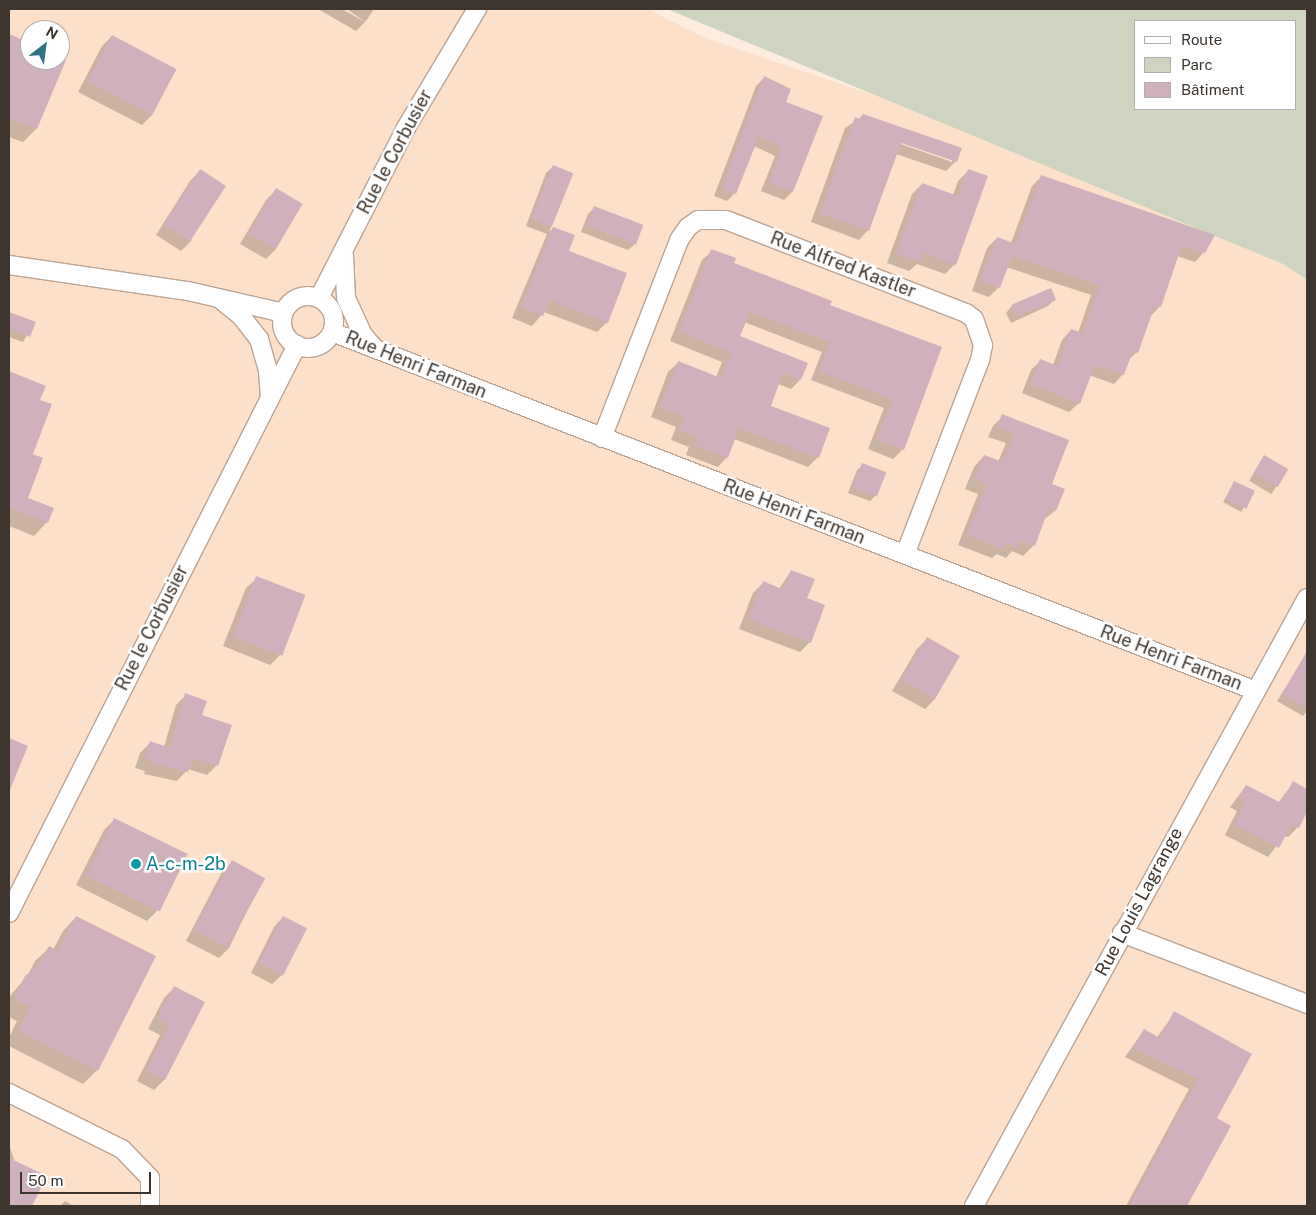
<!DOCTYPE html>
<meta charset="utf-8">
<style>
body{margin:0}
#map{position:relative;width:1316px;height:1215px;overflow:hidden;background:#feecde;font-family:"Public Sans",sans-serif}
div>[style]{position:absolute}
[style*='--x']{left:calc(var(--x)*1px);top:calc(var(--y)*1px);width:calc(var(--w)*1px);rotate:calc(var(--a)*1deg)}
.built>*{inset:0;background:#fde0c9}
.green>*{inset:0;background:#ced4bf}
.shadow>*{inset:0;background:#0003;transform-origin:0 0}
.building>*{inset:0;background:#cfb0bd;transform-origin:0 0}
.roads{filter:drop-shadow(1px 0 #baa494) drop-shadow(-1px 0 #baa494) drop-shadow(0 1px #baa494) drop-shadow(0 -1px #baa494)}
.minor>*{height:18px;margin:-9px;padding:0 9px;transform-origin:9px;border-radius:9px;background:#fff}
.minor>.ring{margin:-9px;padding:0;box-sizing:content-box;background:none;border:18px solid #fff;border-radius:50%}
.dots>*{width:14px;height:14px;translate:-50% -50%;box-sizing:border-box;border:2px solid #fff;border-radius:50%}
span{translate:-50% -50%;white-space:nowrap;text-align:center;line-height:1.15;-webkit-text-stroke:5px #fff;paint-order:stroke}
.street-label{font-size:18px;color:#3d352e}
.culture-label{font-size:18px;color:#0d838f}
.left{translate:0 -50%;text-align:left}
.frame{position:absolute;inset:0;border:10px solid #3d352e;pointer-events:none}
.legend{position:absolute;left:1134px;top:20px;width:162px;height:90px;box-sizing:border-box;background:#fff;border:1px solid #b1aeab;margin:0;padding:6px 9px;list-style:none;font-size:15px;color:#3d352e}
.legend li{display:flex;align-items:center;gap:10px;height:25px}
.legend b{width:25px;border:1px solid #b1aeab}
.north{position:absolute;left:20px;top:20px;width:50px;height:50px;box-sizing:border-box;background:#fff;border:1px solid #b1aeab;border-radius:50%;rotate:30deg;font-size:14px;font-weight:700;line-height:20px;text-align:center;color:#3d352e}
.north::after{content:'';display:block;margin:auto;width:18px;height:22px;background:#307384;clip-path:polygon(50% 0,100% 100%,50% 72%,0 100%)}
.scale{position:absolute;left:20px;top:1172px;width:131px;height:22px;box-sizing:border-box;border:2px solid #3d352e;border-top:0;padding-left:6px;font-size:15px;line-height:18px;white-space:nowrap;color:#3d352e;-webkit-text-stroke:4px #fff;paint-order:stroke}
</style>
<div id="map">
<div class="built">
<i style="clip-path:polygon(evenodd,9px 9px,647px 9px,710px 40px,898px 103px,1283px 264px,1307px 280px,1307px 1206px,9px 1206px,9px 9px,30px 30px,60px 30px,60px 60px,30px 60px,30px 30px)"></i>
</div>
<div class="green">
<i style="clip-path:polygon(evenodd,667px 9px,1307px 9px,1307px 280px,1283px 264px,667px 9px,1135px 21px,1295px 21px,1295px 109px,1135px 109px,1135px 21px)"></i>
</div>
<div class="shadow">
<i style="clip-path:polygon(318px 9px,342px 9px,365px 22px,347px 9px,374px 9px,366px 21px,356px 31px)"></i>
<i style="clip-path:polygon(9px 35px,30px 44px,30px 60px,65px 59px,36px 129px,23px 142px,9px 137px)"></i>
<i style="clip-path:polygon(112px 36px,152px 115px,142px 125px,78px 92px,102px 46px)"></i>
<i style="clip-path:polygon(764px 78px,784px 102px,792px 192px,784px 200px,761px 191px,775px 156px,754px 146px,735px 193px,727px 201px,714px 196px,756px 86px)"></i>
<i style="clip-path:polygon(evenodd,863px 116px,960px 148px,956px 161px,946px 171px,896px 154px,868px 230px,859px 240px,811px 222px,845px 128px,863px 116px,896px 140px,952px 159px,952px 162px,895px 142px,896px 140px)"></i>
<i style="clip-path:polygon(553px 167px,572px 174px,549px 232px,553px 228px,607px 322px,597px 332px,544px 312px,532px 326px,512px 318px,547px 234px,526px 226px,546px 173px)"></i>
<i style="clip-path:polygon(200px 171px,191px 241px,181px 251px,156px 235px,190px 181px)"></i>
<i style="clip-path:polygon(968px 171px,955px 264px,945px 274px,917px 264px,909px 271px,887px 263px,912px 194px,922px 184px,953px 195px,958px 181px)"></i>
<i style="clip-path:polygon(1042px 176px,1204px 252px,1195px 262px,1177px 256px,1160px 306px,1151px 316px,1137px 352px,1128px 360px,1123px 374px,1114px 384px,1089px 375px,1079px 403px,1069px 412px,1022px 393px,1031px 370px,1041px 360px,1053px 365px,1062px 340px,1071px 330px,1078px 333px,1091px 295px,1006px 267px,999px 287px,989px 297px,972px 291px,987px 248px,997px 238px,1011px 243px,1032px 186px)"></i>
<i style="clip-path:polygon(276px 190px,301px 205px,276px 249px,266px 259px,240px 244px,266px 200px)"></i>
<i style="clip-path:polygon(594px 208px,641px 226px,635px 244px,628px 250px,581px 232px,588px 214px)"></i>
<i style="clip-path:polygon(712px 251px,732px 264px,829px 306px,940px 347px,903px 449px,893px 459px,868px 449px,884px 408px,811px 380px,822px 352px,744px 322px,739px 337px,800px 380px,791px 389px,778px 384px,770px 406px,818px 457px,808px 467px,734px 439px,727px 457px,718px 467px,686px 455px,689px 447px,671px 440px,676px 427px,651px 417px,668px 372px,678px 363px,716px 377px,722px 362px,670px 341px,702px 260px)"></i>
<i style="clip-path:polygon(1050px 290px,1054px 300px,1048px 306px,1011px 323px,1006px 313px,1012px 306px)"></i>
<i style="clip-path:polygon(9px 313px,34px 323px,23px 342px,9px 337px)"></i>
<i style="clip-path:polygon(9px 373px,44px 386px,38px 401px,26px 499px,52px 508px,46px 523px,34px 536px,9px 526px)"></i>
<i style="clip-path:polygon(1003px 416px,1067px 441px,1050px 484px,1055px 511px,1043px 520px,1033px 546px,1023px 556px,1012px 551px,1006px 558px,997px 554px,992px 558px,958px 545px,978px 494px,965px 489px,974px 467px,984px 456px,998px 462px,1006px 443px,988px 437px,993px 426px)"></i>
<i style="left:1264px;top:456px;width:26px;height:29px;rotate:31deg"></i>
<i style="clip-path:polygon(863px 465px,876px 495px,870px 501px,848px 493px,857px 470px)"></i>
<i style="clip-path:polygon(1232px 486px,1253px 492px,1241px 512px,1223px 502px)"></i>
<i style="clip-path:polygon(791px 571px,810px 642px,800px 652px,739px 629px,753px 593px,763px 583px,779px 589px)"></i>
<i style="clip-path:polygon(257px 578px,303px 596px,280px 655px,270px 665px,223px 646px,246px 588px)"></i>
<i style="clip-path:polygon(927px 639px,935px 699px,925px 709px,892px 691px,917px 649px)"></i>
<i style="clip-path:polygon(1302px 661px,1307px 664px,1307px 711px,1303px 716px,1277px 701px)"></i>
<i style="clip-path:polygon(186px 695px,201px 716px,217px 765px,207px 775px,188px 769px,177px 781px,144px 774px,145px 771px,135px 768px,140px 753px,150px 743px,164px 747px,176px 705px)"></i>
<i style="clip-path:polygon(9px 739px,27px 746px,9px 791px)"></i>
<i style="clip-path:polygon(1293px 783px,1307px 790px,1307px 810px,1298px 827px,1288px 837px,1284px 836px,1268px 857px,1225px 835px,1237px 811px,1230px 807px,1246px 786px,1278px 803px)"></i>
<i style="clip-path:polygon(114px 820px,157px 911px,147px 921px,76px 885px,104px 830px)"></i>
<i style="clip-path:polygon(232px 862px,263px 878px,229px 948px,219px 958px,186px 941px,222px 872px)"></i>
<i style="clip-path:polygon(76px 917px,97px 1070px,83px 1084px,9px 1046px,9px 1038px,17px 1021px,9px 1017px,9px 997px,28px 975px,35px 961px,49px 948px,53px 950px,63px 931px)"></i>
<i style="clip-path:polygon(283px 917px,305px 928px,282px 975px,272px 984px,251px 973px,274px 927px)"></i>
<i style="clip-path:polygon(174px 988px,203px 1003px,164px 1080px,154px 1090px,137px 1081px,160px 1035px,148px 1029px,164px 998px)"></i>
<i style="clip-path:polygon(1175px 1013px,1216px 1119px,1229px 1127px,1186px 1206px,1126px 1206px,1189px 1089px,1125px 1057px,1144px 1030px,1157px 1037px)"></i>
<i style="clip-path:polygon(9px 1145px,15px 1162px,45px 1176px,31px 1206px,9px 1206px)"></i>
<i style="clip-path:polygon(65px 1201px,74px 1206px,60px 1206px)"></i>
</div>
<div class="building">
<i style="clip-path:polygon(9px 34px,30px 43px,30px 60px,66px 60px,37px 129px,9px 118px)"></i>
<i style="left:112px;top:35px;width:73px;height:52px;rotate:28deg"></i>
<i style="clip-path:polygon(764px 76px,791px 89px,786px 102px,823px 116px,793px 192px,769px 183px,782px 148px,759px 136px,736px 194px,722px 188px)"></i>
<i style="clip-path:polygon(863px 114px,962px 148px,957px 162px,901px 143px,869px 231px,820px 213px,855px 117px,859px 119px)"></i>
<i style="left:553px;top:165px;width:22px;height:58px;rotate:22deg"></i>
<i style="left:200px;top:169px;width:31px;height:66px;rotate:33deg"></i>
<i style="clip-path:polygon(968px 169px,988px 176px,956px 265px,924px 253px,920px 262px,896px 253px,922px 183px,958px 196px)"></i>
<i style="clip-path:polygon(1041px 175px,1215px 235px,1205px 253px,1182px 245px,1161px 307px,1155px 305px,1138px 353px,1133px 351px,1124px 375px,1095px 365px,1080px 404px,1031px 384px,1040px 359px,1058px 366px,1071px 329px,1083px 333px,1100px 285px,1012px 256px,1000px 288px,980px 281px,997px 237px,1016px 244px)"></i>
<i style="left:276px;top:188px;width:31px;height:53px;rotate:31deg"></i>
<i style="left:594px;top:206px;width:53px;height:21px;rotate:21deg"></i>
<i style="clip-path:polygon(553px 227px,575px 235px,569px 251px,627px 273px,608px 323px,550px 300px,543px 316px,521px 308px)"></i>
<i style="clip-path:polygon(711px 249px,736px 258px,734px 263px,832px 301px,830px 305px,942px 347px,904px 450px,877px 439px,892px 399px,819px 371px,830px 342px,750px 312px,740px 336px,808px 363px,801px 380px,783px 373px,771px 406px,830px 428px,819px 458px,739px 428px,728px 458px,695px 445px,698px 438px,679px 430px,685px 417px,660px 407px,678px 361px,721px 378px,731px 353px,679px 332px)"></i>
<i style="left:1051px;top:288px;width:13px;height:43px;rotate:67deg"></i>
<i style="clip-path:polygon(9px 312px,36px 322px,30px 337px,9px 328px)"></i>
<i style="clip-path:polygon(9px 371px,46px 386px,40px 400px,52px 404px,33px 454px,43px 458px,28px 498px,54px 508px,48px 523px,9px 508px)"></i>
<i style="clip-path:polygon(1002px 414px,1069px 440px,1052px 484px,1065px 489px,1056px 511px,1049px 508px,1035px 546px,1020px 541px,1017px 548px,1005px 543px,1004px 549px,967px 535px,987px 484px,974px 479px,984px 455px,1003px 462px,1015px 433px,997px 427px)"></i>
<i style="left:1264px;top:455px;width:28px;height:21px;rotate:30deg"></i>
<i style="left:862px;top:463px;width:26px;height:26px;rotate:21deg"></i>
<i style="left:1234px;top:481px;width:23px;height:20px;rotate:25deg"></i>
<i style="clip-path:polygon(791px 570px,815px 579px,807px 598px,825px 605px,811px 643px,748px 619px,763px 581px,784px 590px)"></i>
<i style="left:256px;top:576px;width:53px;height:65px;rotate:21deg"></i>
<i style="left:927px;top:637px;width:38px;height:50px;rotate:30deg"></i>
<i style="clip-path:polygon(1307px 651px,1307px 708px,1282px 694px)"></i>
<i style="clip-path:polygon(185px 693px,207px 701px,202px 715px,232px 725px,218px 766px,193px 758px,188px 772px,153px 764px,154px 761px,144px 758px,150px 741px,170px 748px)"></i>
<i style="clip-path:polygon(9px 738px,28px 746px,9px 792px)"></i>
<i style="clip-path:polygon(1293px 781px,1307px 789px,1307px 812px,1299px 828px,1292px 824px,1279px 848px,1234px 824px,1246px 801px,1239px 797px,1246px 785px,1281px 803px)"></i>
<i style="left:114px;top:818px;width:82px;height:64px;rotate:26deg"></i>
<i style="left:232px;top:860px;width:38px;height:79px;rotate:29deg"></i>
<i style="clip-path:polygon(76px 916px,156px 956px,98px 1071px,18px 1031px,30px 1007px,16px 1000px,16px 994px,25px 976px,39px 965px,49px 946px,58px 951px)"></i>
<i style="left:283px;top:916px;width:27px;height:53px;rotate:27deg"></i>
<i style="clip-path:polygon(174px 986px,205px 1002px,165px 1080px,146px 1071px,169px 1025px,157px 1019px)"></i>
<i style="clip-path:polygon(1174px 1011px,1252px 1054px,1217px 1118px,1231px 1126px,1187px 1206px,1129px 1206px,1198px 1079px,1133px 1048px,1144px 1029px,1160px 1038px)"></i>
<i style="clip-path:polygon(9px 1158px,47px 1176px,32px 1206px,9px 1206px)"></i>
</div>
<div class="roads">
<div class="minor">
<i style="--x:344;--y:255;--w:43;--a:87.3"></i>
<i style="--x:346;--y:298;--w:41;--a:65.3"></i>
<i style="--x:363;--y:335;--w:18;--a:49"></i>
<i style="--x:9;--y:265;--w:181;--a:8.3"></i>
<i style="--x:188;--y:291;--w:98;--a:12.9"></i>
<i class="ring" style="left:282px;top:296px;width:34px;height:34px"></i>
<i style="--x:319;--y:298;--w:191;--a:-62.9"></i>
<i style="--x:406;--y:128;--w:139;--a:-59.2"></i>
<i style="--x:220;--y:299;--w:27;--a:39"></i>
<i style="--x:241;--y:316;--w:29;--a:52"></i>
<i style="--x:259;--y:339;--w:33;--a:74"></i>
<i style="--x:268;--y:371;--w:26;--a:86"></i>
<i style="--x:332;--y:332;--w:991;--a:21.23"></i>
<i style="--x:602;--y:438;--w:212;--a:-68.7"></i>
<i style="--x:679;--y:240;--w:16;--a:-55"></i>
<i style="--x:688;--y:227;--w:12;--a:-35"></i>
<i style="--x:698;--y:220;--w:28;--a:0"></i>
<i style="--x:726;--y:220;--w:257;--a:21.2"></i>
<i style="--x:966;--y:313;--w:10;--a:37"></i>
<i style="--x:974;--y:319;--w:28;--a:71"></i>
<i style="--x:983;--y:345;--w:15;--a:101"></i>
<i style="--x:980;--y:360;--w:208;--a:111.1"></i>
<i style="--x:9;--y:913;--w:637;--a:-63.11"></i>
<i style="--x:1122;--y:933;--w:198;--a:21"></i>
<i style="--x:9;--y:1093;--w:126;--a:26.4"></i>
<i style="--x:122;--y:1149;--w:40;--a:46"></i>
<i style="--x:150;--y:1178;--w:28;--a:90"></i>
<i style="--x:974;--y:1206;--w:693;--a:-61.29"></i>
</div>
</div>
<div class="dots">
<i style="left:136px;top:864px;background:#0f9aa8"></i>
</div>
<div class="street-label">
<span style="left:395px;top:152px;rotate:-62deg">Rue le Corbusier</span>
<span style="left:843px;top:265px;rotate:21deg">Rue Alfred Kastler</span>
<span style="left:416px;top:365px;rotate:22deg">Rue Henri Farman</span>
<span style="left:794px;top:512px;rotate:21deg">Rue Henri Farman</span>
<span style="left:152px;top:628px;rotate:-63deg">Rue le Corbusier</span>
<span style="left:1171px;top:658px;rotate:21deg">Rue Henri Farman</span>
<span style="left:1139px;top:902px;rotate:-62deg">Rue Louis Lagrange</span>
</div>
<div class="culture-label">
<span class="left" style="left:146px;top:864px">A-c-m-2b</span>
</div>
<div class="frame"></div>
<ul class="legend">
<li><b style="height:6px;background:#fff"></b>Route</li>
<li><b style="height:14px;background:#ced4bf"></b>Parc</li>
<li><b style="height:14px;background:#cfb0bd"></b>Bâtiment</li>
</ul>
<div class="north">N</div>
<div class="scale">50 m</div>
</div>
